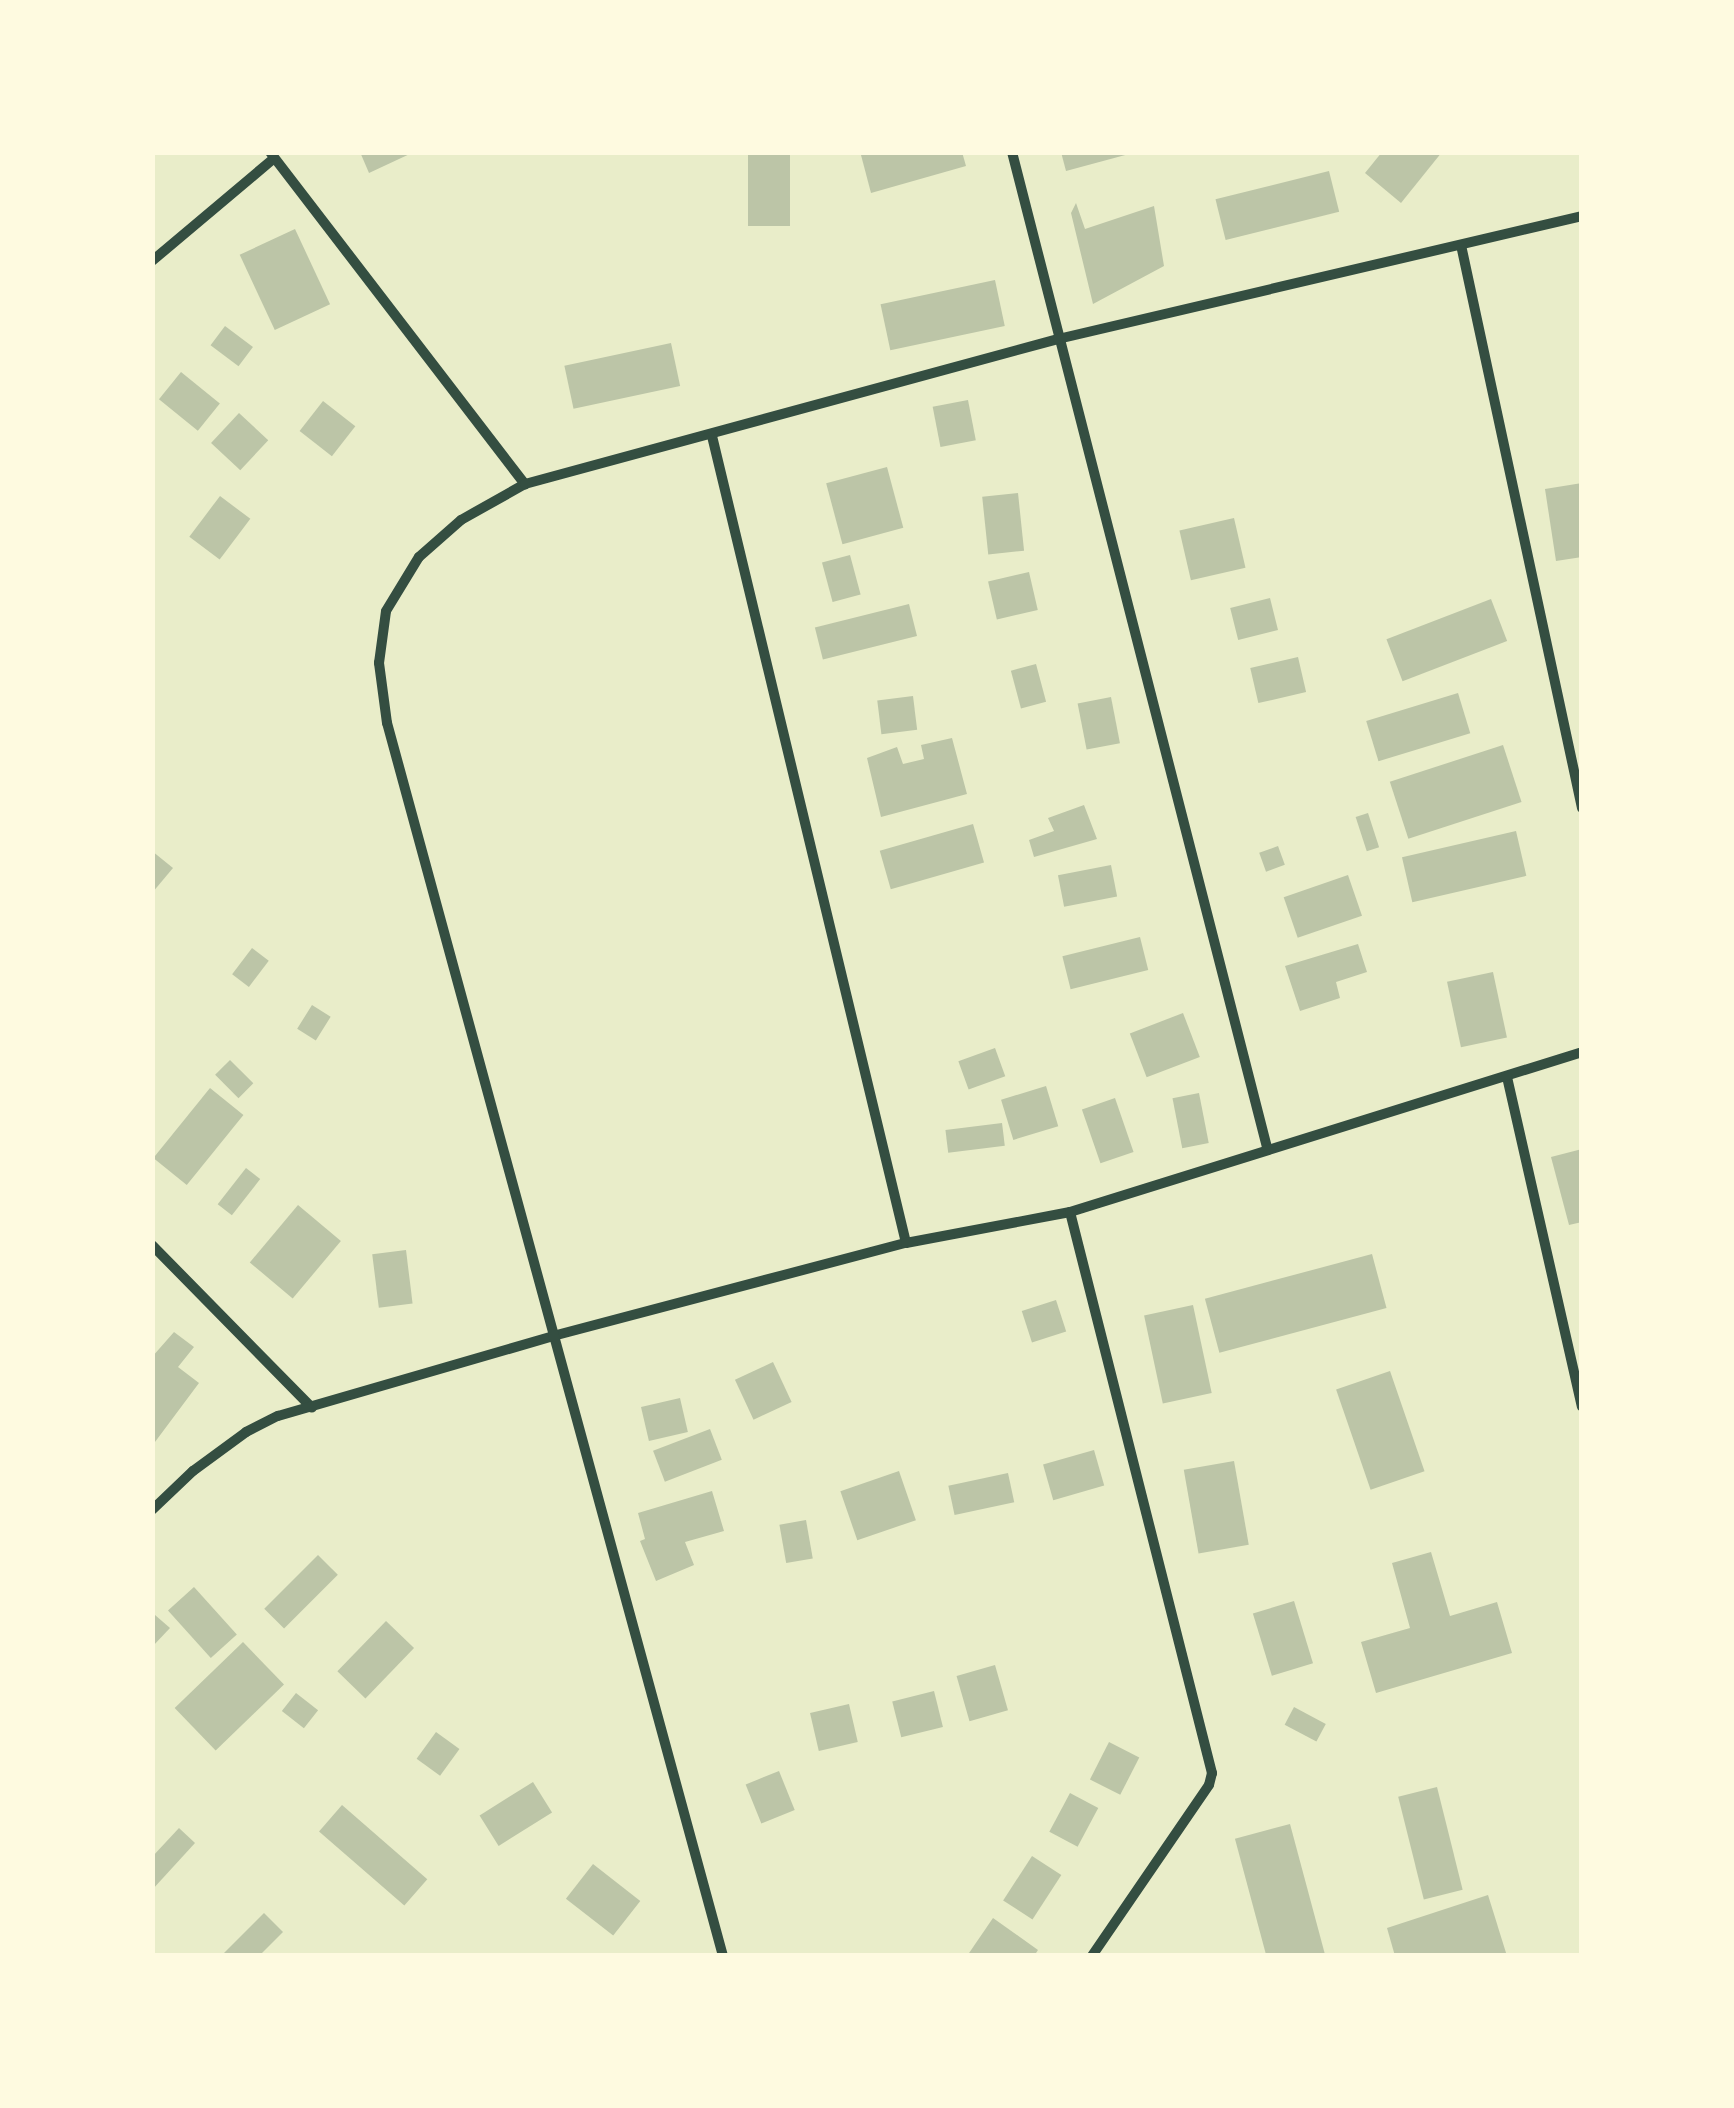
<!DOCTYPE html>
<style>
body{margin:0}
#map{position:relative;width:1734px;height:2108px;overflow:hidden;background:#e9edc9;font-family:Raleway,sans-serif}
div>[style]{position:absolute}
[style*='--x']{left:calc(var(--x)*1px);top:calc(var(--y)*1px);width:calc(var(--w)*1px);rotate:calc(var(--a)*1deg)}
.building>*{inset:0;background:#bcc5a7;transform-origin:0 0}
.minor>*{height:10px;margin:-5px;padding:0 5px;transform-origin:5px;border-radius:5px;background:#344e41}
span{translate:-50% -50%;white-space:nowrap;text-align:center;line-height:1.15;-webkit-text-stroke:8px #fefae0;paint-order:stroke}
.frame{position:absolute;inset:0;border:155px solid #fefae0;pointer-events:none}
</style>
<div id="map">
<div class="building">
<i style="clip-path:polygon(360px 152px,414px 152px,369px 173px)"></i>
<i style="left:748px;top:152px;width:42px;height:74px"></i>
<i style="clip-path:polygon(870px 152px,962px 152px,966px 166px,871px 193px,861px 155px)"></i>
<i style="clip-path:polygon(1061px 152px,1129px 152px,1129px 154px,1066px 171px)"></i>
<i style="clip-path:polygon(1382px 152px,1442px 152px,1401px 203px,1365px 173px)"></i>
<i style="left:1329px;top:171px;width:42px;height:117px;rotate:76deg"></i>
<i style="clip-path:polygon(1076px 203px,1085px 229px,1154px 206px,1164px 266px,1093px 304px,1071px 213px)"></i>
<i style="left:295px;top:229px;width:83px;height:61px;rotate:65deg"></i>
<i style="left:995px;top:280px;width:47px;height:117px;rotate:78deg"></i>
<i style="left:225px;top:326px;width:35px;height:24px;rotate:37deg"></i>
<i style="left:671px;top:343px;width:44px;height:109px;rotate:78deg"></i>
<i style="left:181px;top:372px;width:50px;height:35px;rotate:39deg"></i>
<i style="left:968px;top:400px;width:41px;height:36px;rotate:79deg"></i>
<i style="left:323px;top:401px;width:41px;height:38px;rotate:38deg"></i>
<i style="left:239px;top:413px;width:40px;height:41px;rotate:43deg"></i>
<i style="left:887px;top:467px;width:63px;height:63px;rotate:75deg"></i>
<i style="clip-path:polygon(1582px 483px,1582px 557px,1556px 561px,1545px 489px)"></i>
<i style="left:1018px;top:493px;width:58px;height:36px;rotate:84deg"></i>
<i style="left:220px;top:496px;width:38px;height:51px;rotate:37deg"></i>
<i style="left:1234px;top:518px;width:51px;height:56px;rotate:77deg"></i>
<i style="left:850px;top:555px;width:41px;height:29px;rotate:75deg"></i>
<i style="left:1029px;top:572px;width:39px;height:42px;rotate:77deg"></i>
<i style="left:1270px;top:598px;width:33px;height:41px;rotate:76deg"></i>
<i style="left:1491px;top:599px;width:45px;height:112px;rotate:69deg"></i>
<i style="left:909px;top:604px;width:33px;height:97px;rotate:76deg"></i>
<i style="left:1298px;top:657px;width:36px;height:49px;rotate:77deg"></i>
<i style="left:1036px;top:664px;width:39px;height:26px;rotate:75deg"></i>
<i style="left:1458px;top:693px;width:42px;height:96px;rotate:73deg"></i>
<i style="left:913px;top:696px;width:34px;height:36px;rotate:83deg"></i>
<i style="left:1111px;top:697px;width:47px;height:34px;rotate:79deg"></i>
<i style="clip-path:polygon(952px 738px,967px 794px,881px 817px,867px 758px,897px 747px,903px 764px,924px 759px,921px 745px)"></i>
<i style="left:1503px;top:745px;width:60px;height:119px;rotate:72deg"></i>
<i style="clip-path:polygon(1084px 805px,1097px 839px,1034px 857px,1029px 840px,1054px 831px,1048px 818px)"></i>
<i style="left:1368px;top:813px;width:36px;height:13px;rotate:72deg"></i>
<i style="left:973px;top:824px;width:40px;height:97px;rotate:74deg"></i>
<i style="left:1516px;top:831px;width:46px;height:117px;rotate:77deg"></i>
<i style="left:1278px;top:846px;width:20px;height:20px;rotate:70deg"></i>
<i style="clip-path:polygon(152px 851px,173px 868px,152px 893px)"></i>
<i style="left:1111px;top:865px;width:32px;height:54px;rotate:79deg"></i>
<i style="left:1348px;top:875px;width:43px;height:68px;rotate:71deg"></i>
<i style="left:1140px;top:937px;width:34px;height:80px;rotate:76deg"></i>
<i style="clip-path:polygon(1358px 944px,1367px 972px,1336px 982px,1340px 998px,1300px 1011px,1285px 966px)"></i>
<i style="left:252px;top:948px;width:21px;height:33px;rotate:37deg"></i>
<i style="left:1493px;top:972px;width:67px;height:47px;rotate:78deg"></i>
<i style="left:312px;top:1005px;width:22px;height:28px;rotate:32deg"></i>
<i style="left:1183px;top:1013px;width:47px;height:57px;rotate:69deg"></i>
<i style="left:995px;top:1048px;width:30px;height:39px;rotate:70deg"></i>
<i style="left:230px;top:1060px;width:33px;height:21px;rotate:45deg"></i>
<i style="left:1046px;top:1086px;width:42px;height:47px;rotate:73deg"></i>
<i style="left:210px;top:1088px;width:43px;height:90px;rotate:39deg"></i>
<i style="left:1199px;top:1093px;width:51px;height:27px;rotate:79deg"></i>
<i style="left:1115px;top:1098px;width:57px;height:35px;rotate:71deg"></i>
<i style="left:1002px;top:1123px;width:23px;height:57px;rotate:83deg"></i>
<i style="clip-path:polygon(1582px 1149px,1582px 1222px,1569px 1225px,1551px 1157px)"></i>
<i style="left:246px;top:1168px;width:18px;height:46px;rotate:38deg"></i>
<i style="left:298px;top:1205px;width:56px;height:75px;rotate:40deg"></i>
<i style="left:406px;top:1250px;width:54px;height:34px;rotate:83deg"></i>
<i style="left:1372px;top:1254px;width:56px;height:173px;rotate:75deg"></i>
<i style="left:1056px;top:1300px;width:33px;height:36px;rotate:72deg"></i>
<i style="left:1193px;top:1305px;width:90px;height:50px;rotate:78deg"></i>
<i style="clip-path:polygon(174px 1332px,194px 1347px,178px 1367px,199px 1383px,152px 1446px,152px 1357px)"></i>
<i style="left:773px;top:1362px;width:44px;height:42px;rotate:65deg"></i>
<i style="left:1390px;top:1371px;width:106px;height:57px;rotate:71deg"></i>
<i style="left:680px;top:1398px;width:35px;height:40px;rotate:77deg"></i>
<i style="left:710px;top:1429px;width:33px;height:61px;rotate:69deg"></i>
<i style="left:1094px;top:1450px;width:37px;height:53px;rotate:74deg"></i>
<i style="left:1234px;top:1461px;width:85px;height:51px;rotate:80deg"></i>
<i style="left:899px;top:1471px;width:52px;height:62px;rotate:71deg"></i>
<i style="left:1008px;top:1473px;width:30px;height:61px;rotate:78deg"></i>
<i style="clip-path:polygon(712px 1491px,724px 1531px,685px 1542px,694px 1565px,656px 1581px,640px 1541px,645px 1539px,638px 1513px)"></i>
<i style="left:806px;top:1520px;width:39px;height:27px;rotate:80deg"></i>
<i style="clip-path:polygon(1431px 1552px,1450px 1616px,1497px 1602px,1512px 1653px,1376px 1693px,1361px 1642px,1410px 1628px,1392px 1563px)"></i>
<i style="left:318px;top:1555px;width:28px;height:76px;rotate:45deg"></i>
<i style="left:194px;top:1587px;width:64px;height:35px;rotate:48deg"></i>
<i style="left:1294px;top:1601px;width:65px;height:43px;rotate:73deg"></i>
<i style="clip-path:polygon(155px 1615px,170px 1628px,152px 1647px,152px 1618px)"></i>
<i style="left:386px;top:1621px;width:39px;height:70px;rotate:44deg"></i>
<i style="left:243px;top:1642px;width:59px;height:95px;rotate:46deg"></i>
<i style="left:995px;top:1665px;width:47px;height:40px;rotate:74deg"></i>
<i style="left:934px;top:1691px;width:37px;height:43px;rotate:76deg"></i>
<i style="left:296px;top:1693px;width:28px;height:23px;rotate:38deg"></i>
<i style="left:849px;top:1704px;width:39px;height:40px;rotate:77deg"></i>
<i style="left:1294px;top:1707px;width:36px;height:20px;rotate:28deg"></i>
<i style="left:436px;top:1732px;width:29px;height:33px;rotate:36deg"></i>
<i style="left:1109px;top:1742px;width:34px;height:42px;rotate:27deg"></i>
<i style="left:779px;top:1771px;width:42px;height:36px;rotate:68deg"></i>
<i style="left:533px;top:1782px;width:36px;height:63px;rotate:58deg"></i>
<i style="left:1437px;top:1787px;width:106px;height:40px;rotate:76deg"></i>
<i style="left:1070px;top:1793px;width:32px;height:44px;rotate:28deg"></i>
<i style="left:342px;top:1805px;width:113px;height:35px;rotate:41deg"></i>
<i style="left:1290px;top:1824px;width:137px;height:57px;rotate:75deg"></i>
<i style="clip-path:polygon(179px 1828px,195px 1843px,152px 1890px,152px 1857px)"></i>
<i style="left:1032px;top:1856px;width:35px;height:53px;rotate:33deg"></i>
<i style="left:593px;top:1864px;width:60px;height:44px;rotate:38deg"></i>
<i style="clip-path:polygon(1488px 1895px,1507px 1956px,1395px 1956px,1387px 1928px)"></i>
<i style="clip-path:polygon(264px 1913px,283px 1932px,259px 1956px,221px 1956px)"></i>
<i style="clip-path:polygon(993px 1918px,1038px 1950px,1034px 1956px,967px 1956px)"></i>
</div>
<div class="minor">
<i style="--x:270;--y:152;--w:419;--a:52.5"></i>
<i style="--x:1012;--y:152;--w:1027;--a:75.63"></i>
<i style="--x:1461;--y:245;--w:576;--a:77.87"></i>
<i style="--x:152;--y:261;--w:158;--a:-40.1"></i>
<i style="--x:712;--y:436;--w:830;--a:76.48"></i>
<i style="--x:1507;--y:1077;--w:338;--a:77.2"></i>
<i style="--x:1070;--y:1212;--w:579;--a:75.8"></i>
<i style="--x:1212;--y:1773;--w:12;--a:104"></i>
<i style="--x:1209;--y:1785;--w:207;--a:124.4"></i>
<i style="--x:152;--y:1245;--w:228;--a:45.5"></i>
<i style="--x:152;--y:1510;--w:57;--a:-43.6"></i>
<i style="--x:193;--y:1471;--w:66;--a:-36.3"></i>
<i style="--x:246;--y:1432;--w:36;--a:-27"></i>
<i style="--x:278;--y:1416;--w:286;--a:-16.2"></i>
<i style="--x:553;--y:1336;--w:365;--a:-14.8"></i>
<i style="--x:906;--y:1243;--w:167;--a:-10.7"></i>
<i style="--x:1070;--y:1212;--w:536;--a:-17.35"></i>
<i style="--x:723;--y:1956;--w:1278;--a:-105.24"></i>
<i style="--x:387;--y:723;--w:61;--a:-97.6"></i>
<i style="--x:379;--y:663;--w:52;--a:-82.3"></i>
<i style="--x:386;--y:611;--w:63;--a:-58.6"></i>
<i style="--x:419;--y:557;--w:56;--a:-41.4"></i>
<i style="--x:461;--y:520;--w:73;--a:-29.4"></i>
<i style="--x:525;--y:484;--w:552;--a:-15.22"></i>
<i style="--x:1058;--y:339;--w:538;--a:-13.21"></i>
</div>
<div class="frame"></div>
</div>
